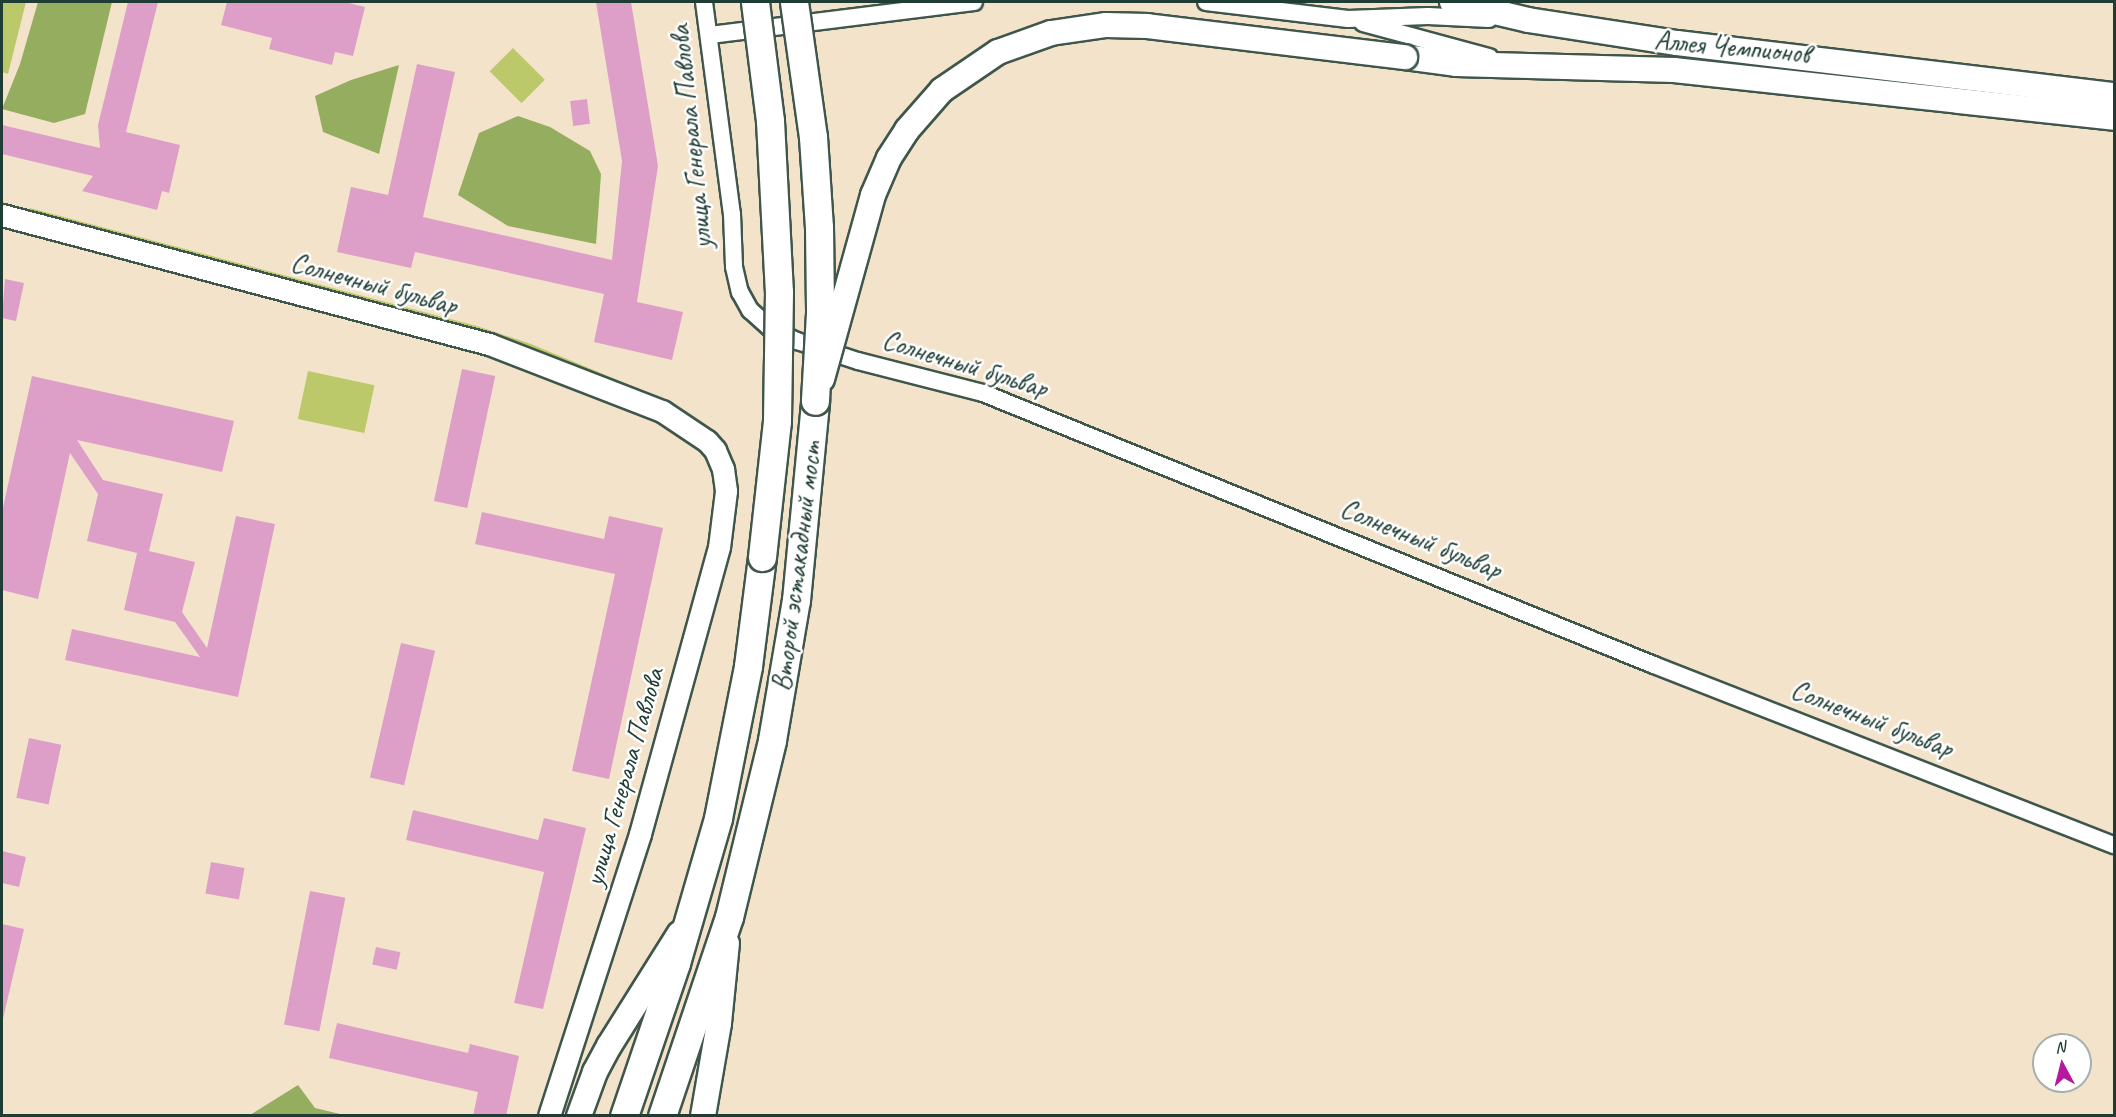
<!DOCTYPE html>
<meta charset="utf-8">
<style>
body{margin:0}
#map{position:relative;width:2116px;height:1117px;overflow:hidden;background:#f4e3cb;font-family:Caveat,sans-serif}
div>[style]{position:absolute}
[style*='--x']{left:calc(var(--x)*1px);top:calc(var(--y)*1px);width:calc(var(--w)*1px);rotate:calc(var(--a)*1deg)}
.green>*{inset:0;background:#bcc96a;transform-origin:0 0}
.forest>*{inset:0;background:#95ad5e}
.building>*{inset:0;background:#dd9fc8;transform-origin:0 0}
.roads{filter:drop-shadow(2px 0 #3f564b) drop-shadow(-2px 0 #3f564b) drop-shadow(0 2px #3f564b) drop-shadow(0 -2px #3f564b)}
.minor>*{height:16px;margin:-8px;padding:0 8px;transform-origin:8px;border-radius:8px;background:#fff}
.tertiary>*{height:21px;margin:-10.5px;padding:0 10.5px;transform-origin:10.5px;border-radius:10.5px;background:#fff}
.secondary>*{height:24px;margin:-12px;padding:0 12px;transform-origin:12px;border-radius:12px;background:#fff}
.primary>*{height:27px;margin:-13.5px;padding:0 13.5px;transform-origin:13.5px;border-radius:13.5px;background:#fff}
.bridges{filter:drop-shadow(2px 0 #3f564b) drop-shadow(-2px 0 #3f564b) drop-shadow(0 2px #3f564b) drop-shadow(0 -2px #3f564b)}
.secondary-bridge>*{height:24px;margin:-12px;padding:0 12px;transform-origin:12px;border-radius:12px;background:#fff}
.primary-bridge>*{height:27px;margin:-13.5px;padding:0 13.5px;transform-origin:13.5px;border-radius:13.5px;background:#fff}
span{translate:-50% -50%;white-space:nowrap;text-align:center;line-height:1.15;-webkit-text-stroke:5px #fff;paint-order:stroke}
.street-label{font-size:28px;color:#1f3d34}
.frame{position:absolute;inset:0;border:3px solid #1f3d34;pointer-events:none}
.north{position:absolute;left:2032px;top:1033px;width:60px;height:60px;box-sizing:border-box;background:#fff;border:2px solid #a5b1ae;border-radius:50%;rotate:353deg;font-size:16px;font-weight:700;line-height:24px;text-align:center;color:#1f3d34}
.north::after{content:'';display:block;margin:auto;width:21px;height:27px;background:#b5179e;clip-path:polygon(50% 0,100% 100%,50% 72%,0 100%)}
</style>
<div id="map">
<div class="green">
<i style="clip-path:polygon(2px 2px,26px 2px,8px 74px,2px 72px)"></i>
<i style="left:513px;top:48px;width:45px;height:33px;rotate:45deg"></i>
<i style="clip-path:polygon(30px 208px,477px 326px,531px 344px,661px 398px,659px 402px,29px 213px)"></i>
<i style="left:308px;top:371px;width:68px;height:49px;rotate:12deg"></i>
</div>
<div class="forest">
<i style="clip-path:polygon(38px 2px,112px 2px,85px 114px,54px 123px,2px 109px,20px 64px)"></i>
<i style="clip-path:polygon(399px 65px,379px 154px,323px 132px,315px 96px,351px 80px)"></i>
<i style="clip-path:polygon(518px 116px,550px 127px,590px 151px,601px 174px,596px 244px,508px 226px,458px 195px,479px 133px)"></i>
<i style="clip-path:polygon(298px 1085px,315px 1108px,344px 1115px,250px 1115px)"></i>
</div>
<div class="building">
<i style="clip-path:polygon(128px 2px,158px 2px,126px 132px,180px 145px,169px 193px,162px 191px,157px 210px,82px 191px,93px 176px,2px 154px,2px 125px,100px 148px,98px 125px)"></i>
<i style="clip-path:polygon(227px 2px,345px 2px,365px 7px,353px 56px,335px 52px,332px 65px,269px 49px,272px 38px,221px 25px)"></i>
<i style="clip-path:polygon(596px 2px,631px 2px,658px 166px,637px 302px,683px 312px,672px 360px,594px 342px,604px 294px,415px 252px,411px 268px,337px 252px,351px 187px,388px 195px,417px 64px,455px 72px,423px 217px,612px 260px,622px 161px)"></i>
<i style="left:587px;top:99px;width:25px;height:17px;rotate:83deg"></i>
<i style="clip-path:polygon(5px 279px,24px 283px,16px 321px,2px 318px)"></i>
<i style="left:462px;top:369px;width:34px;height:135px;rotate:12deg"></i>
<i style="clip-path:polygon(32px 376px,234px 421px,222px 472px,77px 440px,103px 480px,163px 494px,149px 551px,195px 562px,182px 612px,207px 648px,236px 516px,275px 524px,238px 697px,65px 660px,72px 629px,200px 657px,175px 622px,124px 610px,137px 553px,87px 541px,98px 494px,70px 453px,38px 599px,2px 590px,2px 512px)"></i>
<i style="clip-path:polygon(482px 512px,604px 539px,609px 516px,663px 528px,609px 779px,572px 771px,615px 574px,475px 544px)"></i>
<i style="left:401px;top:643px;width:35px;height:138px;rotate:13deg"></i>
<i style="left:29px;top:738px;width:33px;height:61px;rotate:12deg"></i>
<i style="clip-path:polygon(413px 810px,538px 840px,544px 818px,586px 828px,543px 1009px,514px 1003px,544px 872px,406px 840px)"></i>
<i style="clip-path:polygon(2px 851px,26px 857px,19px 887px,2px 883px)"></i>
<i style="left:211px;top:862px;width:34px;height:32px;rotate:10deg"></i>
<i style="left:310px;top:891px;width:36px;height:136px;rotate:11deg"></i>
<i style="clip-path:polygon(2px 924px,24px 929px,2px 1023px)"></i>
<i style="left:376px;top:947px;width:25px;height:18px;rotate:12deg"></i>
<i style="clip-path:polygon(337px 1023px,468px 1053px,470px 1044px,519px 1056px,506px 1116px,473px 1116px,478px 1092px,329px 1058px)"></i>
</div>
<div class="roads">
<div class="minor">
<i style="--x:704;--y:2;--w:214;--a:82.5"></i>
<i style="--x:732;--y:214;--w:53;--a:87.8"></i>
<i style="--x:734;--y:267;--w:26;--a:77"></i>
<i style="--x:740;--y:292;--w:21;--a:61"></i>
<i style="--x:750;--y:310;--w:28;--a:42"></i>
<i style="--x:771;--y:329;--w:29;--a:25"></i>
<i style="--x:797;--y:341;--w:64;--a:18.2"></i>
<i style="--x:858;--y:361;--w:129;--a:14.4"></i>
<i style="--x:983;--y:393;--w:724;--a:22.07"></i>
<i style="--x:1654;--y:665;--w:494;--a:21.4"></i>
<i style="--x:1206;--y:2;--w:143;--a:6.8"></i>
<i style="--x:1348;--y:19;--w:80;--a:-2.1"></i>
<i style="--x:1428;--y:16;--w:61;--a:2.8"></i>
<i style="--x:1363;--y:23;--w:131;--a:15.1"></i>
<i style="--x:710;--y:35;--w:266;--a:-7.1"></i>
</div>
<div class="tertiary">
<i style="--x:2;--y:215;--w:504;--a:14.84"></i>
<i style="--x:489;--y:344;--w:186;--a:21.2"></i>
<i style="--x:662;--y:411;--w:54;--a:33.7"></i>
<i style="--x:707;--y:441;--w:12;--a:48"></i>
<i style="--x:715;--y:450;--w:21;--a:67"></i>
<i style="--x:723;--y:469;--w:22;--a:82"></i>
<i style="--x:726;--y:491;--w:56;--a:97.1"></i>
<i style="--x:719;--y:547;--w:298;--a:105.4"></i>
<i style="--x:640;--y:834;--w:296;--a:107.9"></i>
</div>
<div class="secondary">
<i style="--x:1452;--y:2;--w:78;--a:13.3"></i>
<i style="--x:1528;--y:20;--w:151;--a:8.8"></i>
<i style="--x:1677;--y:43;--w:440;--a:6.8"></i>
<i style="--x:1405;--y:57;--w:51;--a:7.8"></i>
<i style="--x:1456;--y:64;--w:218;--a:1.6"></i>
<i style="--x:1674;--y:70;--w:443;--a:6.2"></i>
<i style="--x:579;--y:1116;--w:47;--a:-70"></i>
<i style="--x:595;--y:1072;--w:30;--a:-62"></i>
<i style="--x:609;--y:1046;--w:133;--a:-57.9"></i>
<i style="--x:703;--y:1116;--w:94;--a:-80.2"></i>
<i style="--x:719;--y:1023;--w:80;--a:-84.3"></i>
</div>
<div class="primary">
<i style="--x:624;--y:1116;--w:162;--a:-71.2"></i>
<i style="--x:676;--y:963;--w:151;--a:-73.8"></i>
<i style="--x:718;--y:818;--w:155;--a:-78.8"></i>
<i style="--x:748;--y:666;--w:110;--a:-82.7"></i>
<i style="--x:662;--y:1116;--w:210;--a:-71.4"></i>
<i style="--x:729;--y:917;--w:182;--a:-76.3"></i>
<i style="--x:772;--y:740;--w:142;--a:-80.3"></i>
<i style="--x:796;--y:600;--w:200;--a:-84.5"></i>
</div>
</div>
<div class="bridges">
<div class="secondary-bridge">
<i style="--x:822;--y:379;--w:191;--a:-74.5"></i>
<i style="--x:873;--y:195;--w:40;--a:-66.6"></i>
<i style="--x:889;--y:158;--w:33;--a:-57"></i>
<i style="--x:907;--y:130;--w:53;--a:-48.8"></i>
<i style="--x:942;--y:90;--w:68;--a:-34.2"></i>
<i style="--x:998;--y:52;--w:56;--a:-19.7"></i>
<i style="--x:1051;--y:33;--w:56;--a:-8.3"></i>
<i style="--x:1106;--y:25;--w:41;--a:1.4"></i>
<i style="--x:1147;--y:26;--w:260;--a:6.9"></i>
</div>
<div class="primary-bridge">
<i style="--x:755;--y:2;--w:120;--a:82.8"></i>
<i style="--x:770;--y:121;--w:171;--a:87"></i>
<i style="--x:779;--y:292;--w:129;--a:90.9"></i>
<i style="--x:777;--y:421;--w:137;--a:96.3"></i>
<i style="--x:794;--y:2;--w:136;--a:82"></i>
<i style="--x:813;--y:137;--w:90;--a:86.2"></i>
<i style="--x:819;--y:227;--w:86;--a:89.3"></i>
<i style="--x:820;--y:313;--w:88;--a:93.3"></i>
</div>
</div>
<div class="street-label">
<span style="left:1732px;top:47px;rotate:5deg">Аллея Чемпионов</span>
<span style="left:691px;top:137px;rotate:-96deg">улица Генерала Павлова</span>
<span style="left:374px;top:284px;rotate:15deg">Солнечный бульвар</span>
<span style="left:965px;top:364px;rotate:17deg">Солнечный бульвар</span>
<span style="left:1421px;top:539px;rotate:22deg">Солнечный бульвар</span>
<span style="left:797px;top:566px;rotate:-83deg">Второй эстакадный мост</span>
<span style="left:1872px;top:719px;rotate:21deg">Солнечный бульвар</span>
<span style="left:624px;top:777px;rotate:-74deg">улица Генерала Павлова</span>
</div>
<div class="frame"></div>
<div class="north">N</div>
</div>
